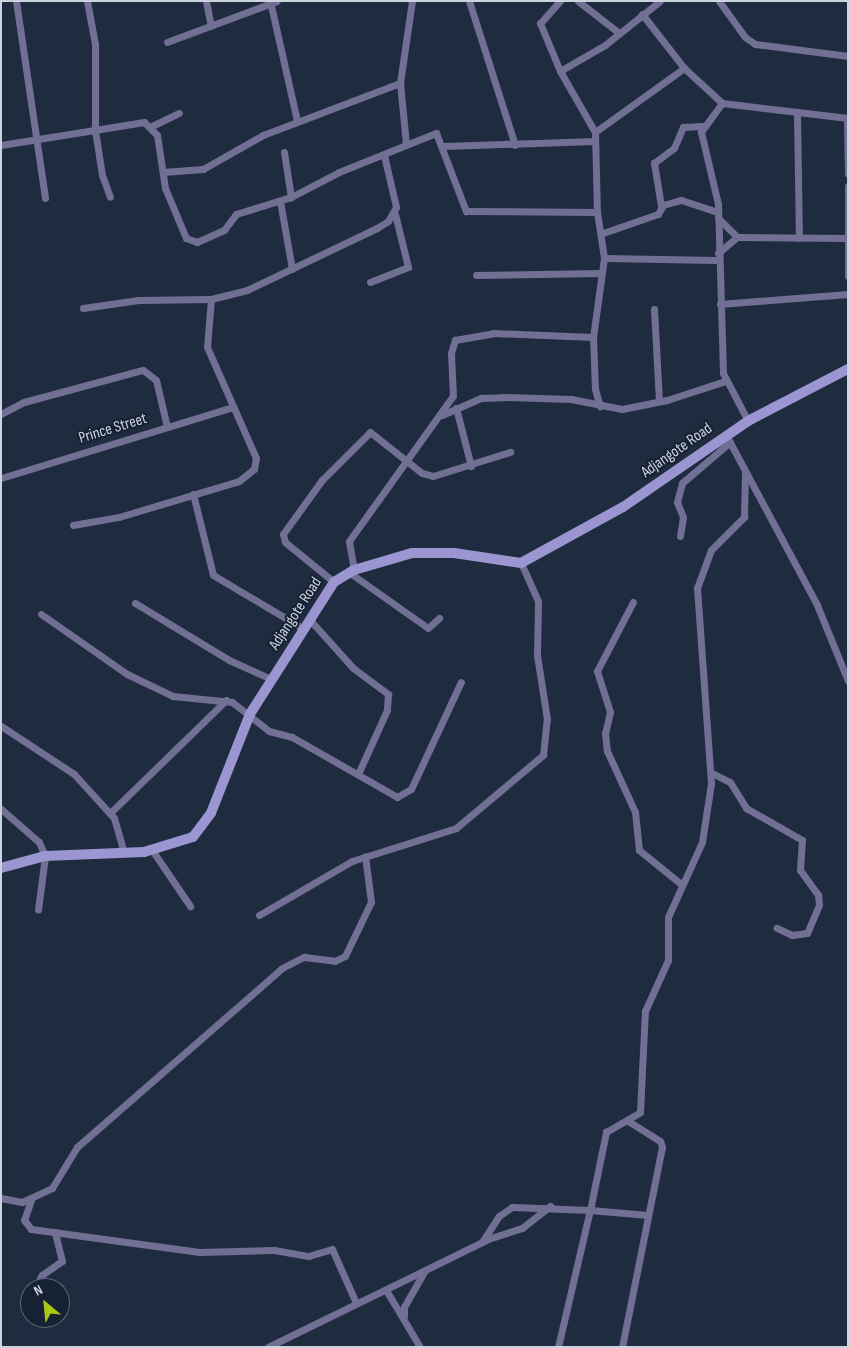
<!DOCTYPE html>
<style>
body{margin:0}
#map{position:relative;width:849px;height:1348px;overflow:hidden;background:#1f2b3e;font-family:"Sofia Sans Condensed",sans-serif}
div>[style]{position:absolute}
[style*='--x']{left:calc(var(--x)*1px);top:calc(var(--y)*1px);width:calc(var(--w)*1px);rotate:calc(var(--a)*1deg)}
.street>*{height:7px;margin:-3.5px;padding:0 3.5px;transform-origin:3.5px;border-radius:3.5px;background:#726f95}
.secondary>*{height:10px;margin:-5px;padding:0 5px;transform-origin:5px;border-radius:5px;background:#9b96d2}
span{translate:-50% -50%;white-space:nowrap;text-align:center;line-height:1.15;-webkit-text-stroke:4px #162133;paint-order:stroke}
.street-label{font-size:16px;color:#cbd3df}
.frame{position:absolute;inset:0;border:2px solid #cbd3df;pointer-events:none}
.north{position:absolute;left:20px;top:1278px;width:50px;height:50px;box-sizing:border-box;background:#162133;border:1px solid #5e6878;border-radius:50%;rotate:332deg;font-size:14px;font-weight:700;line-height:20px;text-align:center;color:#cbd3df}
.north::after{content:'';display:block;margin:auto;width:18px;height:22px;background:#abc616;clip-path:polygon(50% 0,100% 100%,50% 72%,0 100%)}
</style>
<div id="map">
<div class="street">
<i style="--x:16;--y:1;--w:199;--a:81.6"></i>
<i style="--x:87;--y:1;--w:44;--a:79.5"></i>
<i style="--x:95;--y:44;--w:86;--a:90"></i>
<i style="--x:95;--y:130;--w:46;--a:81.2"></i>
<i style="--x:102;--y:175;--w:23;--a:70"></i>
<i style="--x:206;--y:1;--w:25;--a:79"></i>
<i style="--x:270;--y:1;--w:123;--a:77.3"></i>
<i style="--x:469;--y:1;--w:151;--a:72.3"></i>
<i style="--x:560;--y:1;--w:30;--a:132"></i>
<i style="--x:540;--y:23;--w:52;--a:67.4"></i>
<i style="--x:560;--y:71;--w:70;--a:60.2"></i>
<i style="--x:595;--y:132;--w:80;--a:88.6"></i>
<i style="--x:578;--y:1;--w:52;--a:38"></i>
<i style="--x:719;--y:1;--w:44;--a:54.2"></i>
<i style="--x:745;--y:37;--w:12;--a:35"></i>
<i style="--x:755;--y:44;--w:94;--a:7.4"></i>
<i style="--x:642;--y:14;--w:68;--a:52.1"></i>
<i style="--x:684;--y:68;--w:52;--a:42.6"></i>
<i style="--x:722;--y:103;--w:127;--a:6.8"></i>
<i style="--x:167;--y:42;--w:117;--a:-20.4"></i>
<i style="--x:560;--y:71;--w:52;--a:-30"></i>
<i style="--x:605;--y:45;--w:70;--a:-38.7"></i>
<i style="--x:722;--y:103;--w:36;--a:126"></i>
<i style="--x:701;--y:132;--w:74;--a:76.7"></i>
<i style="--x:718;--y:204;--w:169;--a:88.3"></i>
<i style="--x:723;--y:373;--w:54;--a:62.5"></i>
<i style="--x:797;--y:114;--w:124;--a:89.1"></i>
<i style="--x:847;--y:118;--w:56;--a:89"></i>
<i style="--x:152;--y:126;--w:30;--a:-26"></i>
<i style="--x:595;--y:132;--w:110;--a:-35.7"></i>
<i style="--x:406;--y:144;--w:61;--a:-95.6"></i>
<i style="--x:400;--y:83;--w:83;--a:-81.7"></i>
<i style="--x:1;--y:145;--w:145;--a:-9.1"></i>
<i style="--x:144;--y:122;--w:18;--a:45"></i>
<i style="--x:157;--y:135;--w:54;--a:81.4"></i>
<i style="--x:165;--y:188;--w:54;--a:67.2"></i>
<i style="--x:186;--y:238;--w:12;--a:20"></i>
<i style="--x:197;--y:242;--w:30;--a:-24"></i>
<i style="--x:224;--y:230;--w:20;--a:-53"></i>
<i style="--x:236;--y:214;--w:58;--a:-17.2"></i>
<i style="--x:291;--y:197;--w:54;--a:-27.5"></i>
<i style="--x:339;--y:172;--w:105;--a:-21.9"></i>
<i style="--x:436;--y:133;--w:84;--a:69"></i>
<i style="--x:466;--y:211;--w:131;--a:0.4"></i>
<i style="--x:597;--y:212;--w:47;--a:81.3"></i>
<i style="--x:604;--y:258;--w:80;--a:97.9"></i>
<i style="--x:593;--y:337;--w:52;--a:87.8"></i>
<i style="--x:595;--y:389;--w:18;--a:74"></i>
<i style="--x:444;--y:146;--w:151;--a:-1.9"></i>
<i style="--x:284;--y:152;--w:46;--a:81.2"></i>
<i style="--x:163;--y:172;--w:40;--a:-4.3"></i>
<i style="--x:203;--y:169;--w:69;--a:-29.5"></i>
<i style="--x:263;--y:135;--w:147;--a:-20.8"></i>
<i style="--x:848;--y:186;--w:90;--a:90"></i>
<i style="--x:280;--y:201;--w:69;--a:80"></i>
<i style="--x:661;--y:206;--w:44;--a:-99.2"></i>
<i style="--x:654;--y:163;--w:25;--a:-37"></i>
<i style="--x:674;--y:148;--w:23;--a:-67"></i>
<i style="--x:683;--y:127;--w:19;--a:-3"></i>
<i style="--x:718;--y:218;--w:27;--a:45"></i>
<i style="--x:603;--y:233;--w:58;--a:-19.1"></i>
<i style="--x:658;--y:214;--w:10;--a:-61"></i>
<i style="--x:663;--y:205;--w:19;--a:-16"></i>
<i style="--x:681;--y:200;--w:39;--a:18"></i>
<i style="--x:718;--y:253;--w:25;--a:-40"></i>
<i style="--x:737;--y:237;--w:111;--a:0.5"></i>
<i style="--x:604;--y:258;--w:113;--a:1"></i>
<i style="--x:476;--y:275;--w:125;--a:-0.9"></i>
<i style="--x:370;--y:282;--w:41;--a:-21.5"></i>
<i style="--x:408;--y:267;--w:55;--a:-103.8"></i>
<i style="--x:720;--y:304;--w:128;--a:-4.5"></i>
<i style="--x:83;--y:308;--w:56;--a:-8.3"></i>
<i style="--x:138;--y:300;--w:73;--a:-0.8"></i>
<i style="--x:211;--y:299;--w:37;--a:-14"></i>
<i style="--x:247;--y:290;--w:144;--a:-25.5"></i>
<i style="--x:377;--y:228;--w:13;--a:-32"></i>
<i style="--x:388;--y:221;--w:16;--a:-60"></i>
<i style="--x:396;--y:207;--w:53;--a:-103"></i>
<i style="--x:654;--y:309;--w:92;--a:86.9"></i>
<i style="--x:456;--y:408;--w:60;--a:75.5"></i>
<i style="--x:1;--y:414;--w:26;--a:-28"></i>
<i style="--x:24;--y:402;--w:123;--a:-15.1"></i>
<i style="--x:143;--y:370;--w:16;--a:38"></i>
<i style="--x:156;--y:380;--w:48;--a:76.8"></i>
<i style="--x:442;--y:415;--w:43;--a:-23.6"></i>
<i style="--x:481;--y:398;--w:23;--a:-2"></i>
<i style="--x:504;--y:397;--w:67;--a:1.7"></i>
<i style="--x:571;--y:399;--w:52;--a:11.1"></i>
<i style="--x:622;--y:409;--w:46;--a:-11.3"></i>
<i style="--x:667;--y:400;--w:61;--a:-18.1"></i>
<i style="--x:726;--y:435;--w:193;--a:61.8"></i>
<i style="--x:817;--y:605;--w:82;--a:67.8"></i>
<i style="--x:1;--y:478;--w:243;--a:-17"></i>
<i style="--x:193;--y:494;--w:83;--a:76.1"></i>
<i style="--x:213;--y:575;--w:106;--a:30.7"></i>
<i style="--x:73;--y:525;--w:47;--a:-9.9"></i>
<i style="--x:119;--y:517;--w:125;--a:-16.7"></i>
<i style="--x:239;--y:481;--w:19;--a:-39"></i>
<i style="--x:254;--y:469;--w:11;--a:-80"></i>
<i style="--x:256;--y:458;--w:121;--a:-113.8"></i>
<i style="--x:207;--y:347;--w:48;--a:-85.2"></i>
<i style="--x:680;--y:536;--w:19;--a:-81"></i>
<i style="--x:683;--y:517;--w:16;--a:-112"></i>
<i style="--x:677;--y:502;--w:20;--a:-75"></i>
<i style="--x:682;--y:483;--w:63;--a:-40.5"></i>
<i style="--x:354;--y:570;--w:29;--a:-100"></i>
<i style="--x:349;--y:541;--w:178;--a:-54.4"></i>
<i style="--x:453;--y:396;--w:43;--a:-92.7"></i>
<i style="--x:451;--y:353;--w:14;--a:-73"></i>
<i style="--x:455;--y:340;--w:39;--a:-10"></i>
<i style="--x:493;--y:333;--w:100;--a:2.3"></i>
<i style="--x:350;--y:573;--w:95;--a:35.2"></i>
<i style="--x:428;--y:628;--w:15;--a:-42"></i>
<i style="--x:334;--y:582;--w:63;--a:-140.8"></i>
<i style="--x:285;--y:542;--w:8;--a:-104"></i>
<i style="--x:283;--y:534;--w:67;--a:-54.2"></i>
<i style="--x:322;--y:480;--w:68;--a:-45"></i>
<i style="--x:370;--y:432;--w:66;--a:38.3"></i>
<i style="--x:422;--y:473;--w:11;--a:15"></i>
<i style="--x:433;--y:476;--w:81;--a:-17.3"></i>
<i style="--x:633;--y:602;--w:78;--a:117.6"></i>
<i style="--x:597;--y:671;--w:43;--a:72.4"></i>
<i style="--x:610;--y:712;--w:22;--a:103"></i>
<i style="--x:605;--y:733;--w:18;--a:84"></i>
<i style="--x:607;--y:751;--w:67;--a:65.3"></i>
<i style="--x:635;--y:812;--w:38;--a:84"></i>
<i style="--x:639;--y:850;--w:54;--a:39"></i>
<i style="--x:135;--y:603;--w:110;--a:31.2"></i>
<i style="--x:229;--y:660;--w:46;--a:24.3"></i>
<i style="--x:41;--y:614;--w:105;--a:34.9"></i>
<i style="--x:127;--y:674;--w:51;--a:25.6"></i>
<i style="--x:173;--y:696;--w:59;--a:5.8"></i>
<i style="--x:232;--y:702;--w:47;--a:38.1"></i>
<i style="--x:269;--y:731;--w:24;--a:15"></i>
<i style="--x:292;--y:737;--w:121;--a:29.7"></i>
<i style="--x:397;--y:797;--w:16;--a:-30"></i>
<i style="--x:411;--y:789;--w:118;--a:-65"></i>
<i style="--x:310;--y:620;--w:64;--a:48.1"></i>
<i style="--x:353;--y:668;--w:44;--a:36.6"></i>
<i style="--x:388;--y:694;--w:16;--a:94"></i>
<i style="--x:387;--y:710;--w:70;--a:114.4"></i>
<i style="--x:1;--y:726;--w:87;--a:33.3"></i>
<i style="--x:74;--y:774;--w:59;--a:47.7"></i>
<i style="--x:114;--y:818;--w:37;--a:74"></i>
<i style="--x:712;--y:773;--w:20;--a:27"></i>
<i style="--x:730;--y:782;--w:31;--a:58"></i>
<i style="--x:746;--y:808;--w:64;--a:29.7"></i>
<i style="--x:802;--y:840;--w:30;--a:94"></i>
<i style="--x:800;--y:870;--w:31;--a:54"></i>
<i style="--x:818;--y:895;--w:10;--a:84"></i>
<i style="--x:819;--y:905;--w:30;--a:113"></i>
<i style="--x:807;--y:933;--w:15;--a:172"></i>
<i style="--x:792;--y:935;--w:17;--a:-155"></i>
<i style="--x:1;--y:809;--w:50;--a:41"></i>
<i style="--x:39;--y:842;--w:15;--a:67"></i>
<i style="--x:45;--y:856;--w:54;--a:97.4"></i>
<i style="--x:110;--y:813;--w:162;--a:-44.2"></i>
<i style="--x:152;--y:850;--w:68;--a:55.8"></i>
<i style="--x:259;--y:915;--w:108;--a:-30.1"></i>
<i style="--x:352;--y:861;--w:109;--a:-17.6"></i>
<i style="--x:456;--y:828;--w:114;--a:-40"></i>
<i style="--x:543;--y:755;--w:36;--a:-84"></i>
<i style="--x:547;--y:719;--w:65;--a:-98.9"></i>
<i style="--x:537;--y:655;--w:54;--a:-88.9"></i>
<i style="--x:538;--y:601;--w:42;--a:-114.1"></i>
<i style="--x:1;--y:1198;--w:21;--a:11"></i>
<i style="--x:22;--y:1202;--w:33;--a:-25"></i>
<i style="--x:52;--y:1188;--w:48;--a:-58.6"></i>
<i style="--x:77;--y:1147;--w:272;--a:-41.1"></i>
<i style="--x:282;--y:968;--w:25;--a:-27"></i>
<i style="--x:304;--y:957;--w:31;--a:7"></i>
<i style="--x:335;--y:961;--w:11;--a:-27"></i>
<i style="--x:345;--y:956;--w:60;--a:-64.3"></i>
<i style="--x:371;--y:902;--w:46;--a:-97.4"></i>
<i style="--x:31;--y:1200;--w:21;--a:109"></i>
<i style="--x:24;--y:1220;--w:11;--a:52"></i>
<i style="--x:31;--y:1229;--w:170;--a:7.8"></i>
<i style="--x:199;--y:1252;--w:75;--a:-1.5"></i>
<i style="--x:274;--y:1250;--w:35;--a:10"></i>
<i style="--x:308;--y:1256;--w:25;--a:-16"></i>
<i style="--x:332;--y:1249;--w:59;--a:66"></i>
<i style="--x:482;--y:1242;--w:31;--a:-57"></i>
<i style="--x:499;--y:1216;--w:16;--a:-35"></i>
<i style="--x:512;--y:1207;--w:78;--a:2.2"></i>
<i style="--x:590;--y:1210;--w:80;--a:-78.4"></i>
<i style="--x:606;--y:1132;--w:39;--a:-30"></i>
<i style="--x:640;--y:1112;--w:101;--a:-87.2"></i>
<i style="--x:645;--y:1011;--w:56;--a:-65.7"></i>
<i style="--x:668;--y:960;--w:43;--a:-90"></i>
<i style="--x:668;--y:917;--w:82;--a:-65.6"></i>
<i style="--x:702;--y:842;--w:60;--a:-81.3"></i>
<i style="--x:711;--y:783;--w:196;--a:-94.1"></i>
<i style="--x:697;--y:588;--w:40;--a:-69.8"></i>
<i style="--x:711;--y:550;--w:47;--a:-45"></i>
<i style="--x:744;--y:517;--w:44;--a:-88.7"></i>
<i style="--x:35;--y:1288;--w:15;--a:-62"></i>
<i style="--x:42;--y:1275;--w:24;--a:-35"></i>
<i style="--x:62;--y:1261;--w:30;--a:-104"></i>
<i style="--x:386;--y:1290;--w:66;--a:59.2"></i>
<i style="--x:404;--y:1316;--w:9;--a:-90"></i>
<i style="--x:404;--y:1307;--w:40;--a:-60.3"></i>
<i style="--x:268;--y:1347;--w:245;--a:-26.1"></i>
<i style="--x:488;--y:1239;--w:36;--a:-18"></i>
<i style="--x:522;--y:1228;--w:36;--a:-38"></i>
<i style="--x:558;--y:1347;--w:141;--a:-76.9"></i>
<i style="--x:590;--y:1210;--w:58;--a:4.9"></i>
<i style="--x:622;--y:1347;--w:204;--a:-78.7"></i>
<i style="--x:662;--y:1147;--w:6;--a:-108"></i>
<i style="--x:660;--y:1141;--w:38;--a:-148"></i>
</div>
<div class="secondary">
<i style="--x:1;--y:868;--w:46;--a:-15.3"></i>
<i style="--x:45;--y:856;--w:99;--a:-2.3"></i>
<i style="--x:144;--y:852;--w:51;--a:-17"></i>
<i style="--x:193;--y:837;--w:30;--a:-53"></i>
<i style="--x:211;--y:813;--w:106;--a:-68.5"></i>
<i style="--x:250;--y:714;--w:156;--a:-57.5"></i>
<i style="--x:334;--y:582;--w:23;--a:-31"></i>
<i style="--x:354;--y:570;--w:60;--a:-16.3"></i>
<i style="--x:412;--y:553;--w:42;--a:0"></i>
<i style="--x:454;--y:553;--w:68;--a:8.5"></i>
<i style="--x:521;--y:563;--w:116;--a:-28.8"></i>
<i style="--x:623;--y:507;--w:152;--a:-34.5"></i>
<i style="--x:748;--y:421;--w:113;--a:-27.5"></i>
</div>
<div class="street-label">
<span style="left:113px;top:429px;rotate:-17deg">Prince Street</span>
<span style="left:677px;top:451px;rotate:-35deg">Adjangote Road</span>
<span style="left:296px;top:614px;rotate:-57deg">Adjangote Road</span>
</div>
<div class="frame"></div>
<div class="north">N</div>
</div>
